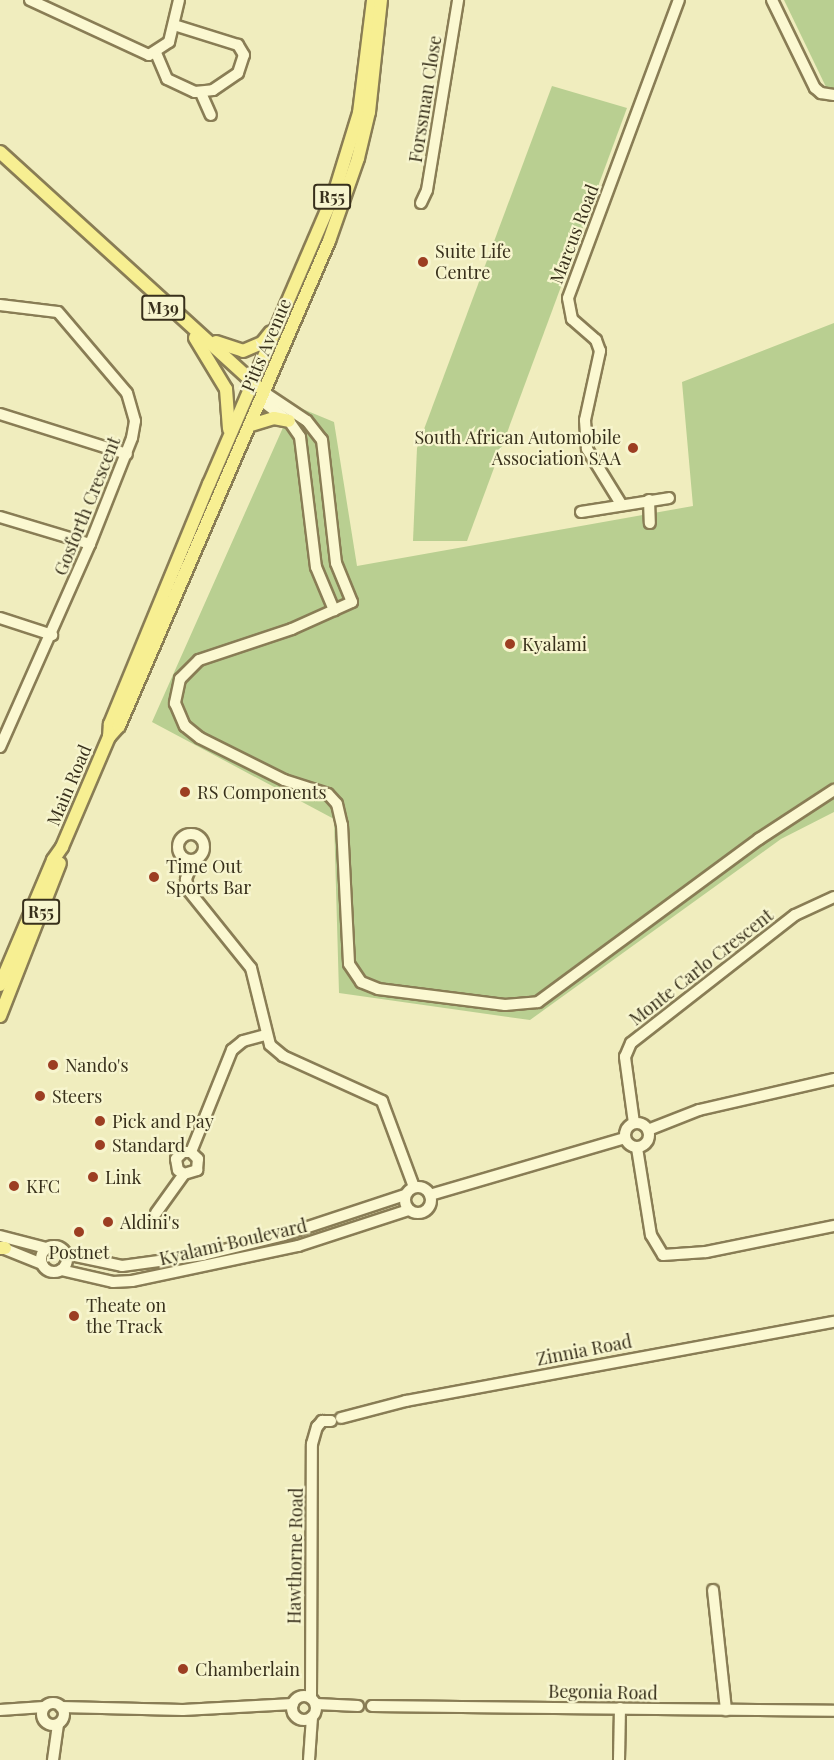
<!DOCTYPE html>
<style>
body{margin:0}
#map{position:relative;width:834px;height:1760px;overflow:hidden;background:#f0edbe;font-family:"Playfair Display",serif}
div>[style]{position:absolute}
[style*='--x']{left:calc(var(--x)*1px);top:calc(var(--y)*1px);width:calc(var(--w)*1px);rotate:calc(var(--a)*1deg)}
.green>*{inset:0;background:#b9cf91}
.roads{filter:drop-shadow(2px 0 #897d55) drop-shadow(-2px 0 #897d55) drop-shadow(0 2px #897d55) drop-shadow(0 -2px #897d55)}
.minor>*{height:10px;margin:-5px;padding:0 5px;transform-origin:5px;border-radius:5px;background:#fbf8d1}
.minor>.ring{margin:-5px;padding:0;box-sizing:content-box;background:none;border:10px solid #fbf8d1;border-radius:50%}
.major>*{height:12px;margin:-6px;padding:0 6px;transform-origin:6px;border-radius:6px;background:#f7ef92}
.dots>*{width:16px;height:16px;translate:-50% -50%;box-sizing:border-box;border:3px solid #f7f5ce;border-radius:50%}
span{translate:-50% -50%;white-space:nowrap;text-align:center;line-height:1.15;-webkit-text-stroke:4.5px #f7f5ce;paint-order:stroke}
.shield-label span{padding:2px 4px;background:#f7f5ce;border:2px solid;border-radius:4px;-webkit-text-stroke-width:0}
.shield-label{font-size:16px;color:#38301b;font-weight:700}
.street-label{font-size:18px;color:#38301b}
.poi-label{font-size:18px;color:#38301b}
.left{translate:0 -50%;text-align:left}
.right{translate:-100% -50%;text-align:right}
</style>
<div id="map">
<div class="green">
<i style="clip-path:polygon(784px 0,834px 0,834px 89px,827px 89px)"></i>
<i style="clip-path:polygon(552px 86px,627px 108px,467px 541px,413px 541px,417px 448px)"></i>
<i style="clip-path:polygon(834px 323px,834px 812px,781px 839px,530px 1020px,339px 993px,334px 819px,152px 722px,293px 405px,334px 422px,357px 566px,693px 506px,682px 382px)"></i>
</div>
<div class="roads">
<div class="minor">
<i style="--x:30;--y:0;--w:131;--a:24.8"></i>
<i style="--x:149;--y:55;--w:24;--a:-33"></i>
<i style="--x:169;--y:42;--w:43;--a:-76.6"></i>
<i style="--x:772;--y:0;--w:98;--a:64"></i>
<i style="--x:815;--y:88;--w:8;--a:40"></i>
<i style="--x:821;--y:93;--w:13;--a:9"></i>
<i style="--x:156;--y:53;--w:28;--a:67"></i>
<i style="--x:167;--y:79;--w:31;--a:25"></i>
<i style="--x:195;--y:92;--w:18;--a:-6"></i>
<i style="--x:213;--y:90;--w:30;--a:-34"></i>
<i style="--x:238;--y:73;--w:19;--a:-72"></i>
<i style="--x:244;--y:55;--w:12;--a:-121"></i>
<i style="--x:238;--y:45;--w:67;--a:-162.6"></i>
<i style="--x:201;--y:93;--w:24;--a:66"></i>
<i style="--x:421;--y:203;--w:14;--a:-65"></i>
<i style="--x:427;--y:190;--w:193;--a:-80.7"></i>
<i style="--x:0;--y:305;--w:58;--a:6.9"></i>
<i style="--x:58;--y:312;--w:106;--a:49.6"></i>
<i style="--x:127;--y:393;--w:29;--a:74"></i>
<i style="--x:135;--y:421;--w:17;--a:100"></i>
<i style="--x:132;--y:438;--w:114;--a:111.6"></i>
<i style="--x:90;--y:544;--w:222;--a:113.9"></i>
<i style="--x:265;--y:393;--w:50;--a:33.7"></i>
<i style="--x:307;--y:421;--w:24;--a:52"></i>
<i style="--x:322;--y:440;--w:124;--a:83.5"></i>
<i style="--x:336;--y:563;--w:42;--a:67.7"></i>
<i style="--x:352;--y:602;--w:66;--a:155.8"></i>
<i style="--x:292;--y:629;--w:98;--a:161.6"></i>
<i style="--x:199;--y:660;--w:27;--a:135"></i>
<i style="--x:180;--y:679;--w:25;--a:102"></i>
<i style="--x:175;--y:703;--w:25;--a:67"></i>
<i style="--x:185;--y:726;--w:19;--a:39"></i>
<i style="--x:200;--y:738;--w:94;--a:26.6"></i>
<i style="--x:284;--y:780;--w:46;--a:17.7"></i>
<i style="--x:328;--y:794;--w:13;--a:48"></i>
<i style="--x:337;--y:804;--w:22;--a:77"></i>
<i style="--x:342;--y:825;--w:139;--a:87.1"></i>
<i style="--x:349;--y:964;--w:22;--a:56"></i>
<i style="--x:361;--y:982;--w:18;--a:22"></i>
<i style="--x:378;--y:989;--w:128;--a:7.2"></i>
<i style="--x:505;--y:1005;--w:33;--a:-5"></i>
<i style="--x:538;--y:1002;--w:275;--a:-36.4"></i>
<i style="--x:759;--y:839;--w:90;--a:-33.2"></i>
<i style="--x:262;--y:401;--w:34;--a:37"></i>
<i style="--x:289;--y:421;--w:19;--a:55"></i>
<i style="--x:300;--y:437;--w:131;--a:83"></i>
<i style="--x:316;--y:567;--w:47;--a:67.3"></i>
<i style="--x:0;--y:414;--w:133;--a:17.5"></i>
<i style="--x:649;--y:500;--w:23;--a:88"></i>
<i style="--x:621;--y:504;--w:65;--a:-121.7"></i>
<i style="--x:587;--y:449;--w:29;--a:-94"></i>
<i style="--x:585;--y:420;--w:71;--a:-77.7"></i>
<i style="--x:600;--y:351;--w:12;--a:-110"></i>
<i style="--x:596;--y:340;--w:32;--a:-139"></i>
<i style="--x:572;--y:319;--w:21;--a:-101"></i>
<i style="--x:568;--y:298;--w:318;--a:-69.6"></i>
<i style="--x:581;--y:512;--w:89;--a:-9"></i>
<i style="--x:0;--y:517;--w:94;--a:16.7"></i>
<i style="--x:0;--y:618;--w:55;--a:18.1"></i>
<i class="ring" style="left:178px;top:834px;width:16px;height:16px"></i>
<i style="--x:194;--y:860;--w:21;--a:113"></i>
<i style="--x:186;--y:879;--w:12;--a:76"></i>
<i style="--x:189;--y:891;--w:99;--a:51.2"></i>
<i style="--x:251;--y:968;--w:79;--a:76.1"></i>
<i style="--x:270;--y:1045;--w:17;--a:40"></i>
<i style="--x:283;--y:1056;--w:109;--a:24.4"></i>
<i style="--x:382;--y:1101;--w:92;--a:69.6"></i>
<i class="ring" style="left:625px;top:1123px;width:14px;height:14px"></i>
<i style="--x:634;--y:1123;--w:67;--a:-97.8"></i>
<i style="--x:625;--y:1057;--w:15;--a:-67"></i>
<i style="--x:631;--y:1043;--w:208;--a:-38"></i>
<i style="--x:795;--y:915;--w:43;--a:-24.8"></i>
<i style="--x:648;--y:1130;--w:55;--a:-21.4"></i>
<i style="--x:699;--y:1110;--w:139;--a:-12.9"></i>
<i style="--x:637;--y:1148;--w:88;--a:80.9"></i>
<i style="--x:651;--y:1235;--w:23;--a:59"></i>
<i style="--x:663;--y:1255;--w:43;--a:-4"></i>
<i style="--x:706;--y:1252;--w:131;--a:-11.5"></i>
<i style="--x:191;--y:1152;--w:110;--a:-68.1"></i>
<i style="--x:232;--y:1050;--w:14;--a:-39"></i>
<i style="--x:243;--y:1041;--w:24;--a:-15"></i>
<i class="ring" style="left:405px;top:1187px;width:16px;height:16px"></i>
<i style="--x:430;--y:1195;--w:203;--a:-16.3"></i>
<i style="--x:156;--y:1213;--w:48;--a:-54.3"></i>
<i style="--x:184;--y:1174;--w:14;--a:-17"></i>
<i style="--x:197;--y:1170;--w:11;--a:-85"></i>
<i style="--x:198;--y:1159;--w:10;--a:-135"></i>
<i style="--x:191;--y:1152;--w:8;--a:180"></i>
<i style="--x:183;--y:1152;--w:10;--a:135"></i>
<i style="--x:176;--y:1159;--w:11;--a:80"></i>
<i style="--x:178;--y:1170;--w:7;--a:34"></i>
<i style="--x:0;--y:1236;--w:48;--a:14.6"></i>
<i class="ring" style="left:41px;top:1246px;width:16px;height:16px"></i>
<i style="--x:0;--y:1247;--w:45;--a:22"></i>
<i style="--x:66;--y:1254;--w:57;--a:12.1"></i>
<i style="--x:122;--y:1266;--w:82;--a:-7.7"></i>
<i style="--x:203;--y:1255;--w:83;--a:-13.9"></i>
<i style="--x:284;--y:1235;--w:127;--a:-18.3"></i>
<i style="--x:61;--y:1270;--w:53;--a:13"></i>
<i style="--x:113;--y:1282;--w:19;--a:-3"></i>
<i style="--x:132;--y:1281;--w:170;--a:-11.9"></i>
<i style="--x:298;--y:1246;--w:117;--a:-18"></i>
<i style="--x:341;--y:1418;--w:67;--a:-14.7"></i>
<i style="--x:406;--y:1401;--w:435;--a:-10.5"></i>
<i style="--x:713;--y:1590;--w:121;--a:83.8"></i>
<i class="ring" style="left:292px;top:1696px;width:14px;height:14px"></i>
<i style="--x:311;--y:1698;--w:254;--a:-89.8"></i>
<i style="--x:312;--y:1444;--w:18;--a:-74"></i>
<i style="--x:317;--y:1427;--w:8;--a:-50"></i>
<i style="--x:322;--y:1421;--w:9;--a:0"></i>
<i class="ring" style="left:42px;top:1703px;width:12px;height:12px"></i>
<i style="--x:316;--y:1704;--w:42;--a:2.7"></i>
<i style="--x:372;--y:1706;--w:462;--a:0.6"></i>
<i style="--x:61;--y:1707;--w:122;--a:1.4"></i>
<i style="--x:183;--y:1710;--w:110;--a:-3.1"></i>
<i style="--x:0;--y:1710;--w:44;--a:-3.9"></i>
<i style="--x:53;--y:1760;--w:36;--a:-82"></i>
<i style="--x:309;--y:1760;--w:43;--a:-86"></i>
<i style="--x:619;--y:1760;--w:52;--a:-88.9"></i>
</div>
<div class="major">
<i style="--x:0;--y:152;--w:348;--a:42.3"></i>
<i style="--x:195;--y:338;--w:60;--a:58.7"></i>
<i style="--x:226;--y:389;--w:40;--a:85.7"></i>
<i style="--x:216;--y:342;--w:28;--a:18"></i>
<i style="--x:243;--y:351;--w:21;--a:-23"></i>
<i style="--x:262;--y:343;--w:14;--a:-51"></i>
<i style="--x:251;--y:425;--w:24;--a:-17"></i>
<i style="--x:274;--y:418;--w:15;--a:11"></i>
<i style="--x:109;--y:737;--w:13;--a:-86"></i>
<i style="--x:110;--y:724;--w:260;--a:-67.6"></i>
<i style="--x:209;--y:484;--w:319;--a:-66.7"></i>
<i style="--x:335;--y:191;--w:82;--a:-72.9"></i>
<i style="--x:359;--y:113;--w:114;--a:-82.9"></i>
<i style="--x:0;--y:985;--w:136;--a:-67"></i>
<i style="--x:53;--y:860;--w:16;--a:-55"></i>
<i style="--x:62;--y:847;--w:120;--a:-66.9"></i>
<i style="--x:109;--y:737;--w:15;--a:-48"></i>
<i style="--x:119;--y:726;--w:529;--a:-66.59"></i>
<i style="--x:329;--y:241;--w:88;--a:-70.7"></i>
<i style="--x:358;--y:158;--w:47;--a:-76.6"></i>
<i style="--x:369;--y:112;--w:113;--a:-83.9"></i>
<i style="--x:0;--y:1016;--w:164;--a:-68.6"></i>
<i style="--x:0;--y:1248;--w:5;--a:0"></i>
</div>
</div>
<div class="dots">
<i style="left:423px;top:262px;background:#9c3e22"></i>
<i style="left:633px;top:448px;background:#9c3e22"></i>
<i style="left:510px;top:644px;background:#9c3e22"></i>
<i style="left:185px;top:792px;background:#9c3e22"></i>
<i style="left:154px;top:877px;background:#9c3e22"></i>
<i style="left:53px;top:1065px;background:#9c3e22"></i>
<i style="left:40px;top:1096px;background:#9c3e22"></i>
<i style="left:100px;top:1121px;background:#9c3e22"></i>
<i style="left:100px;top:1145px;background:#9c3e22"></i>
<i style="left:93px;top:1177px;background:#9c3e22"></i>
<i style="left:14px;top:1186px;background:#9c3e22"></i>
<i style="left:108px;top:1222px;background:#9c3e22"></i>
<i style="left:79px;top:1232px;background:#9c3e22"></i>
<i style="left:74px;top:1316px;background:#9c3e22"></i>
<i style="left:183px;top:1669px;background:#9c3e22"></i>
</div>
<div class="shield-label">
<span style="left:332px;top:197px">R55</span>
<span style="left:163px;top:308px">M39</span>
<span style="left:41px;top:912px">R55</span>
</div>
<div class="street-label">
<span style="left:425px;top:99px;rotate:-81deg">Forssman Close</span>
<span style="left:574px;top:234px;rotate:-69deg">Marcus Road</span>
<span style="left:266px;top:345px;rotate:-67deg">Pitts Avenue</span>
<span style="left:87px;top:506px;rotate:-68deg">Gosforth Crescent</span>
<span style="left:69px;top:785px;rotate:-67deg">Main Road</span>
<span style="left:701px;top:967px;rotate:-38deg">Monte Carlo Crescent</span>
<span style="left:233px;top:1242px;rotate:-13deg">Kyalami Boulevard</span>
<span style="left:584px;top:1350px;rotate:-11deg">Zinnia Road</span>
<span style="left:295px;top:1556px;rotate:-89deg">Hawthorne Road</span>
<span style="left:603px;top:1692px;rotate:1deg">Begonia Road</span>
</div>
<div class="poi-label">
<span class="left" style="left:435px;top:262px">Suite Life<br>Centre</span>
<span class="right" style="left:621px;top:448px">South African Automobile<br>Association SAA</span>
<span class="left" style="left:522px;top:644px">Kyalami</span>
<span class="left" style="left:197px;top:792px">RS Components</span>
<span class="left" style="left:166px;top:877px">Time Out<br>Sports Bar</span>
<span class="left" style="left:65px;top:1065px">Nando's</span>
<span class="left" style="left:52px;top:1096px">Steers</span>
<span class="left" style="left:112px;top:1121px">Pick and Pay</span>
<span class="left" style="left:112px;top:1145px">Standard</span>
<span class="left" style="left:105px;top:1177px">Link</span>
<span class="left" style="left:26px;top:1186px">KFC</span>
<span class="left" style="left:120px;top:1222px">Aldini's</span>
<span style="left:79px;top:1252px">Postnet</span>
<span class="left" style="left:86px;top:1316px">Theate on<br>the Track</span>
<span class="left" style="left:195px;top:1669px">Chamberlain</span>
</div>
</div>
